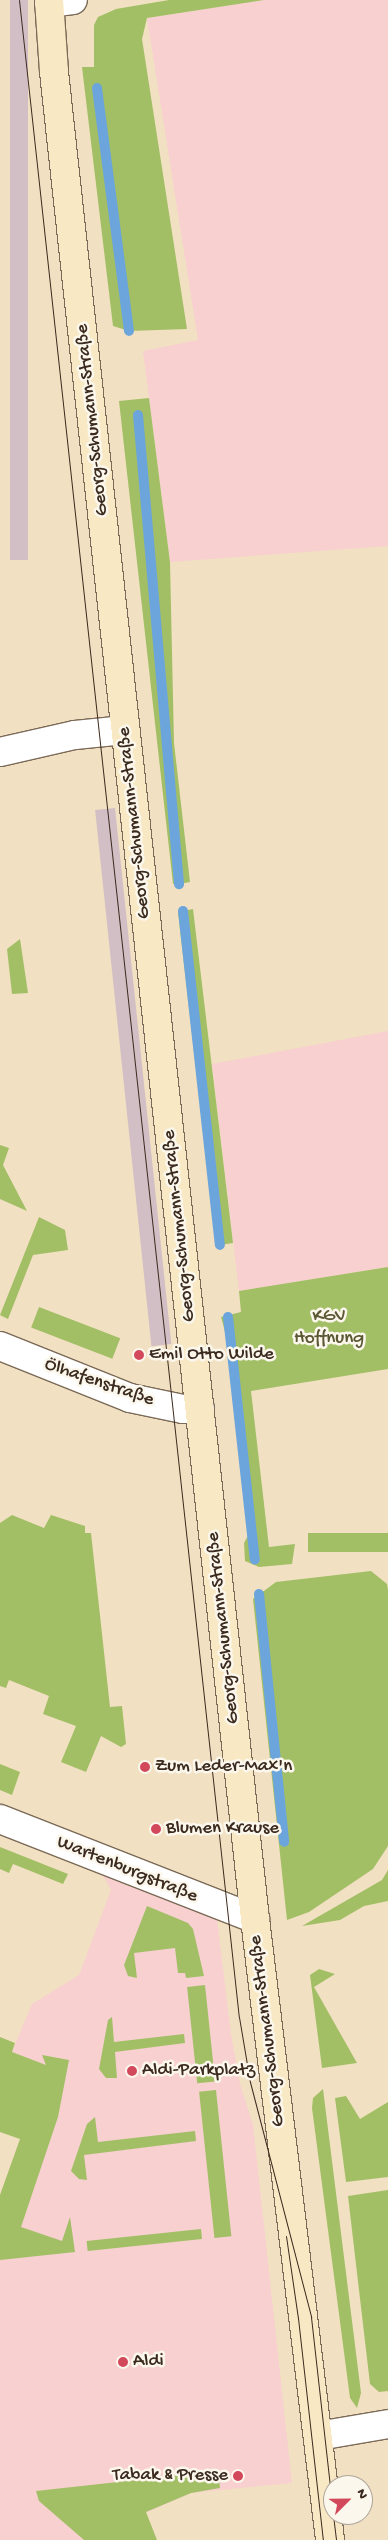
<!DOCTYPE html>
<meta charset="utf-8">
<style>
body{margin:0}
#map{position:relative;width:388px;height:2540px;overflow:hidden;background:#f2e0c2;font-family:"Gochi Hand",sans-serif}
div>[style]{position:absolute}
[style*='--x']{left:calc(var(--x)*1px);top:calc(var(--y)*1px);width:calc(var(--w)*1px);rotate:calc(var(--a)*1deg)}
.built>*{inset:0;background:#f7d0cf}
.industrial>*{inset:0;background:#d2bec5;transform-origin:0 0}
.green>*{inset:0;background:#a2bf66;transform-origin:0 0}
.stream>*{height:10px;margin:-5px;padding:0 5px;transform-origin:5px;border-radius:5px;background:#6ca5db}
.roads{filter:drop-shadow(1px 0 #7b6a57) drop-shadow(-1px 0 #7b6a57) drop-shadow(0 1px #7b6a57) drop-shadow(0 -1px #7b6a57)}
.street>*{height:28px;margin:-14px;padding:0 14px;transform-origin:14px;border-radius:14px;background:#fff}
.secondary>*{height:28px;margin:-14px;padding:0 14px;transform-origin:14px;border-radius:14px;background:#f8e8c3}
.tram>*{height:1px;margin:-0.5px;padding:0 0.5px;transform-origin:0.5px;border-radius:0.5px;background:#3b2a1e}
.dots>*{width:14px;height:14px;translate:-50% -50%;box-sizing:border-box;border:2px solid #fbf7ec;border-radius:50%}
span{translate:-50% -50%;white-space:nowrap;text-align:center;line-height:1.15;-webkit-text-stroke:5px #fbf7ec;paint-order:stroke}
.street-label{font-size:19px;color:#3b2a1e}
.park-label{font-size:19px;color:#5a5734}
.poi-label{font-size:19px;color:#3b2a1e}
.left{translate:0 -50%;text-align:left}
.right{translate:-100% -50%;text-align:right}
.north{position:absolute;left:323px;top:2475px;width:50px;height:50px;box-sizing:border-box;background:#fbf7ec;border:1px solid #aea59a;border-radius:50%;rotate:67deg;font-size:14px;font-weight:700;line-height:20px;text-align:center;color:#3b2a1e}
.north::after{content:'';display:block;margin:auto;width:18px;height:22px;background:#d1495b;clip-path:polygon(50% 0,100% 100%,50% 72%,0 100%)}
</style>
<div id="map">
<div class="built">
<i style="clip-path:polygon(264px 0,388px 0,388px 546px,170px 562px,143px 351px,198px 340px,147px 18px)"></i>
<i style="clip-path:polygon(388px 1031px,388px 1267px,239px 1291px,212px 1064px)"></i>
<i style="clip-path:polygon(102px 1874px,217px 1919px,231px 2034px,240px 2084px,253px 2124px,292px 2483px,191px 2493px,84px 2540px,0 2540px,0 2195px,47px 2066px,12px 2052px,32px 2004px,79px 1975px,111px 1890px)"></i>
</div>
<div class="industrial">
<i style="left:10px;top:0;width:18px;height:560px"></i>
<i style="left:115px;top:808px;width:539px;height:20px;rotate:84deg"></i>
</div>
<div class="green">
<i style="clip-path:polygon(169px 0,264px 0,147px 18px,142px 39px,187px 329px,129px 331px,113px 326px,82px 67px,94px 67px,94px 25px,98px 17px,116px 9px)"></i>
<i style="clip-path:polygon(149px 398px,170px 562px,174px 743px,190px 882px,179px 884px,173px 884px,119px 401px)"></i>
<i style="clip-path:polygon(193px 909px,233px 1243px,220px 1245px,216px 1244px,178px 912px)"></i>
<i style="clip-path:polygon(20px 939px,28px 993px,12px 994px,7px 949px)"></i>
<i style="clip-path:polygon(0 1145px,9px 1148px,3px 1165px,27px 1211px,0 1199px)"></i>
<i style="clip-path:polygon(39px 1217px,65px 1230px,68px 1250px,33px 1255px,8px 1319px,0 1315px)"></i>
<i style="clip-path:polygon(388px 1267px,388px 1369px,251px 1391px,269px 1547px,295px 1544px,292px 1564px,259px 1567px,245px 1561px,244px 1543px,249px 1534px,226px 1335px,221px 1317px,241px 1312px,239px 1291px)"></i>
<i style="left:39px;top:1307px;width:87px;height:22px;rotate:21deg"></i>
<i style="clip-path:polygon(12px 1515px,44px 1528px,51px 1515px,85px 1526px,85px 1533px,91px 1533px,110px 1707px,122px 1706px,126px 1744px,121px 1747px,101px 1736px,86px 1772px,61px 1762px,76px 1726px,43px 1714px,49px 1696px,9px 1680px,6px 1688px,0 1686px,0 1523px)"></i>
<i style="left:388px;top:1533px;width:19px;height:80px;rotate:90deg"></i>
<i style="clip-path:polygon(371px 1571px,387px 1584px,388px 1590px,388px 1846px,373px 1869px,309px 1912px,287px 1920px,253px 1599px,276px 1582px)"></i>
<i style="clip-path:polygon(0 1764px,20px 1772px,12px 1795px,0 1790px)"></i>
<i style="clip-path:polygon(0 1847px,68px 1874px,63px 1884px,13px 1864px,9px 1873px,0 1869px)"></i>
<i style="clip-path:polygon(388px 1870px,388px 1901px,364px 1906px,340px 1920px,302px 1926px,382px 1880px)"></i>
<i style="clip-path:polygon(147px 1906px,188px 1923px,193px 1929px,204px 1976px,186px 1978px,185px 1973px,178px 1973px,175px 1948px,134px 1953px,137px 1978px,128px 1976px,124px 1965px)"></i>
<i style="clip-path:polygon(319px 1969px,335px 1974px,314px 1987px,357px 2063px,322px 2068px,310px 1975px)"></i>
<i style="left:205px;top:1985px;width:97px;height:18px;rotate:84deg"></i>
<i style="clip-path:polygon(112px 2017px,114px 2042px,184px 2034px,185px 2043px,115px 2052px,117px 2078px,106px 2078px,99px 2069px,108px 2020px)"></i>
<i style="clip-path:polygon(0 2037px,15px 2043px,12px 2052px,46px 2065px,42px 2055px,69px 2060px,58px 2117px,21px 2227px,62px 2241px,70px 2217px,75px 2252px,0 2260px,0 2195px,20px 2139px,0 2132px)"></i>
<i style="clip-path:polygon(323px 2089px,361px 2393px,357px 2408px,350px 2398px,312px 2108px,313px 2098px)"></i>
<i style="left:216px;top:2090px;width:147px;height:17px;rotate:84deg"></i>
<i style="clip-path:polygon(346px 2096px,360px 2119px,388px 2102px,388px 2177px,346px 2182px,335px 2098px)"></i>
<i style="clip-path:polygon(95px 2117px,98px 2142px,195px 2131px,196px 2141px,84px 2155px,87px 2180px,79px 2179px,71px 2171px,87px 2124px)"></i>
<i style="clip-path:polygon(388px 2190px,388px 2391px,379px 2392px,370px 2384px,348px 2196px)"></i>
<i style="left:201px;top:2229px;width:10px;height:115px;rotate:84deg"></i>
<i style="clip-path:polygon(218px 2471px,220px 2488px,191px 2493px,146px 2512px,157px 2540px,84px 2540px,39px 2501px,36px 2491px)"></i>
</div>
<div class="stream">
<i style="--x:97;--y:88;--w:245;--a:82.5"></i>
<i style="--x:138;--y:415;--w:471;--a:85"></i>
<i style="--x:183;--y:911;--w:336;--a:83.7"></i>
<i style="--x:228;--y:1317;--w:244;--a:83.7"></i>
<i style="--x:259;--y:1594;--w:249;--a:84.2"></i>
</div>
<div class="roads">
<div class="street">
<i style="--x:49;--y:3;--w:24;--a:-7"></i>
<i style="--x:0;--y:752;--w:77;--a:-12.8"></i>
<i style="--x:75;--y:735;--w:50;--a:-5.7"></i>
<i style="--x:0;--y:1346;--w:140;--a:21.8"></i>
<i style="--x:130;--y:1398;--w:54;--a:11.7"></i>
<i style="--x:183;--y:1409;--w:17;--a:0"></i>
<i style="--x:0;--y:1819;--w:274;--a:21.4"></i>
<i style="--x:318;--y:2436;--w:71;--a:-9.7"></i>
</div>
<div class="secondary">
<i style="--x:49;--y:0;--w:72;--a:86"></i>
<i style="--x:54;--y:72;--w:1858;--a:83.79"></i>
<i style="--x:255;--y:1919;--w:626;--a:83.11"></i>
</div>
</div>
<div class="tram">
<i style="--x:19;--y:0;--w:2029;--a:83.78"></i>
<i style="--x:239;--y:2017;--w:66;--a:80.4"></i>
<i style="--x:250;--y:2082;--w:243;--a:75.4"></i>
<i style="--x:311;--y:2317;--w:197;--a:83.6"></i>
<i style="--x:286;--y:2236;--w:83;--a:81.7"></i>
<i style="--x:298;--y:2318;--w:223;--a:83.6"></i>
<i style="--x:333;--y:2515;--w:25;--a:83"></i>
</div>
<div class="dots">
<i style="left:139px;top:1355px;background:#d1495b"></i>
<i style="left:145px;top:1767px;background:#d1495b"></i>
<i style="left:156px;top:1829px;background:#d1495b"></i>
<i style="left:132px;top:2071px;background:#d1495b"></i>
<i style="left:123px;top:2362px;background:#d1495b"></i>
<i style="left:238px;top:2476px;background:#d1495b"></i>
</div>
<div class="street-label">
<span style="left:93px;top:420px;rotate:-96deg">Georg-Schumann-Straße</span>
<span style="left:135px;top:823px;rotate:-96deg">Georg-Schumann-Straße</span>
<span style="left:180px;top:1226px;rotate:-96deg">Georg-Schumann-Straße</span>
<span style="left:99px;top:1383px;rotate:19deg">Ölhafenstraße</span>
<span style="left:224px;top:1628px;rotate:-96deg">Georg-Schumann-Straße</span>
<span style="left:127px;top:1870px;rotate:22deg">Wartenburgstraße</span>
<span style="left:268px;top:2031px;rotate:-97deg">Georg-Schumann-Straße</span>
</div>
<div class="park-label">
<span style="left:329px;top:1328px">KGV<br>Hoffnung</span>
</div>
<div class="poi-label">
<span class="left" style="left:149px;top:1355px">Emil Otto Wilde</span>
<span class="left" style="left:155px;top:1767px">Zum Leder-Max'n</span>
<span class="left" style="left:166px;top:1829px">Blumen Krause</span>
<span class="left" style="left:142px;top:2071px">Aldi-Parkplatz</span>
<span class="left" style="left:133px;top:2362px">Aldi</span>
<span class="right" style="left:228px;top:2476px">Tabak &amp; Presse</span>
</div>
<div class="north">N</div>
</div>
